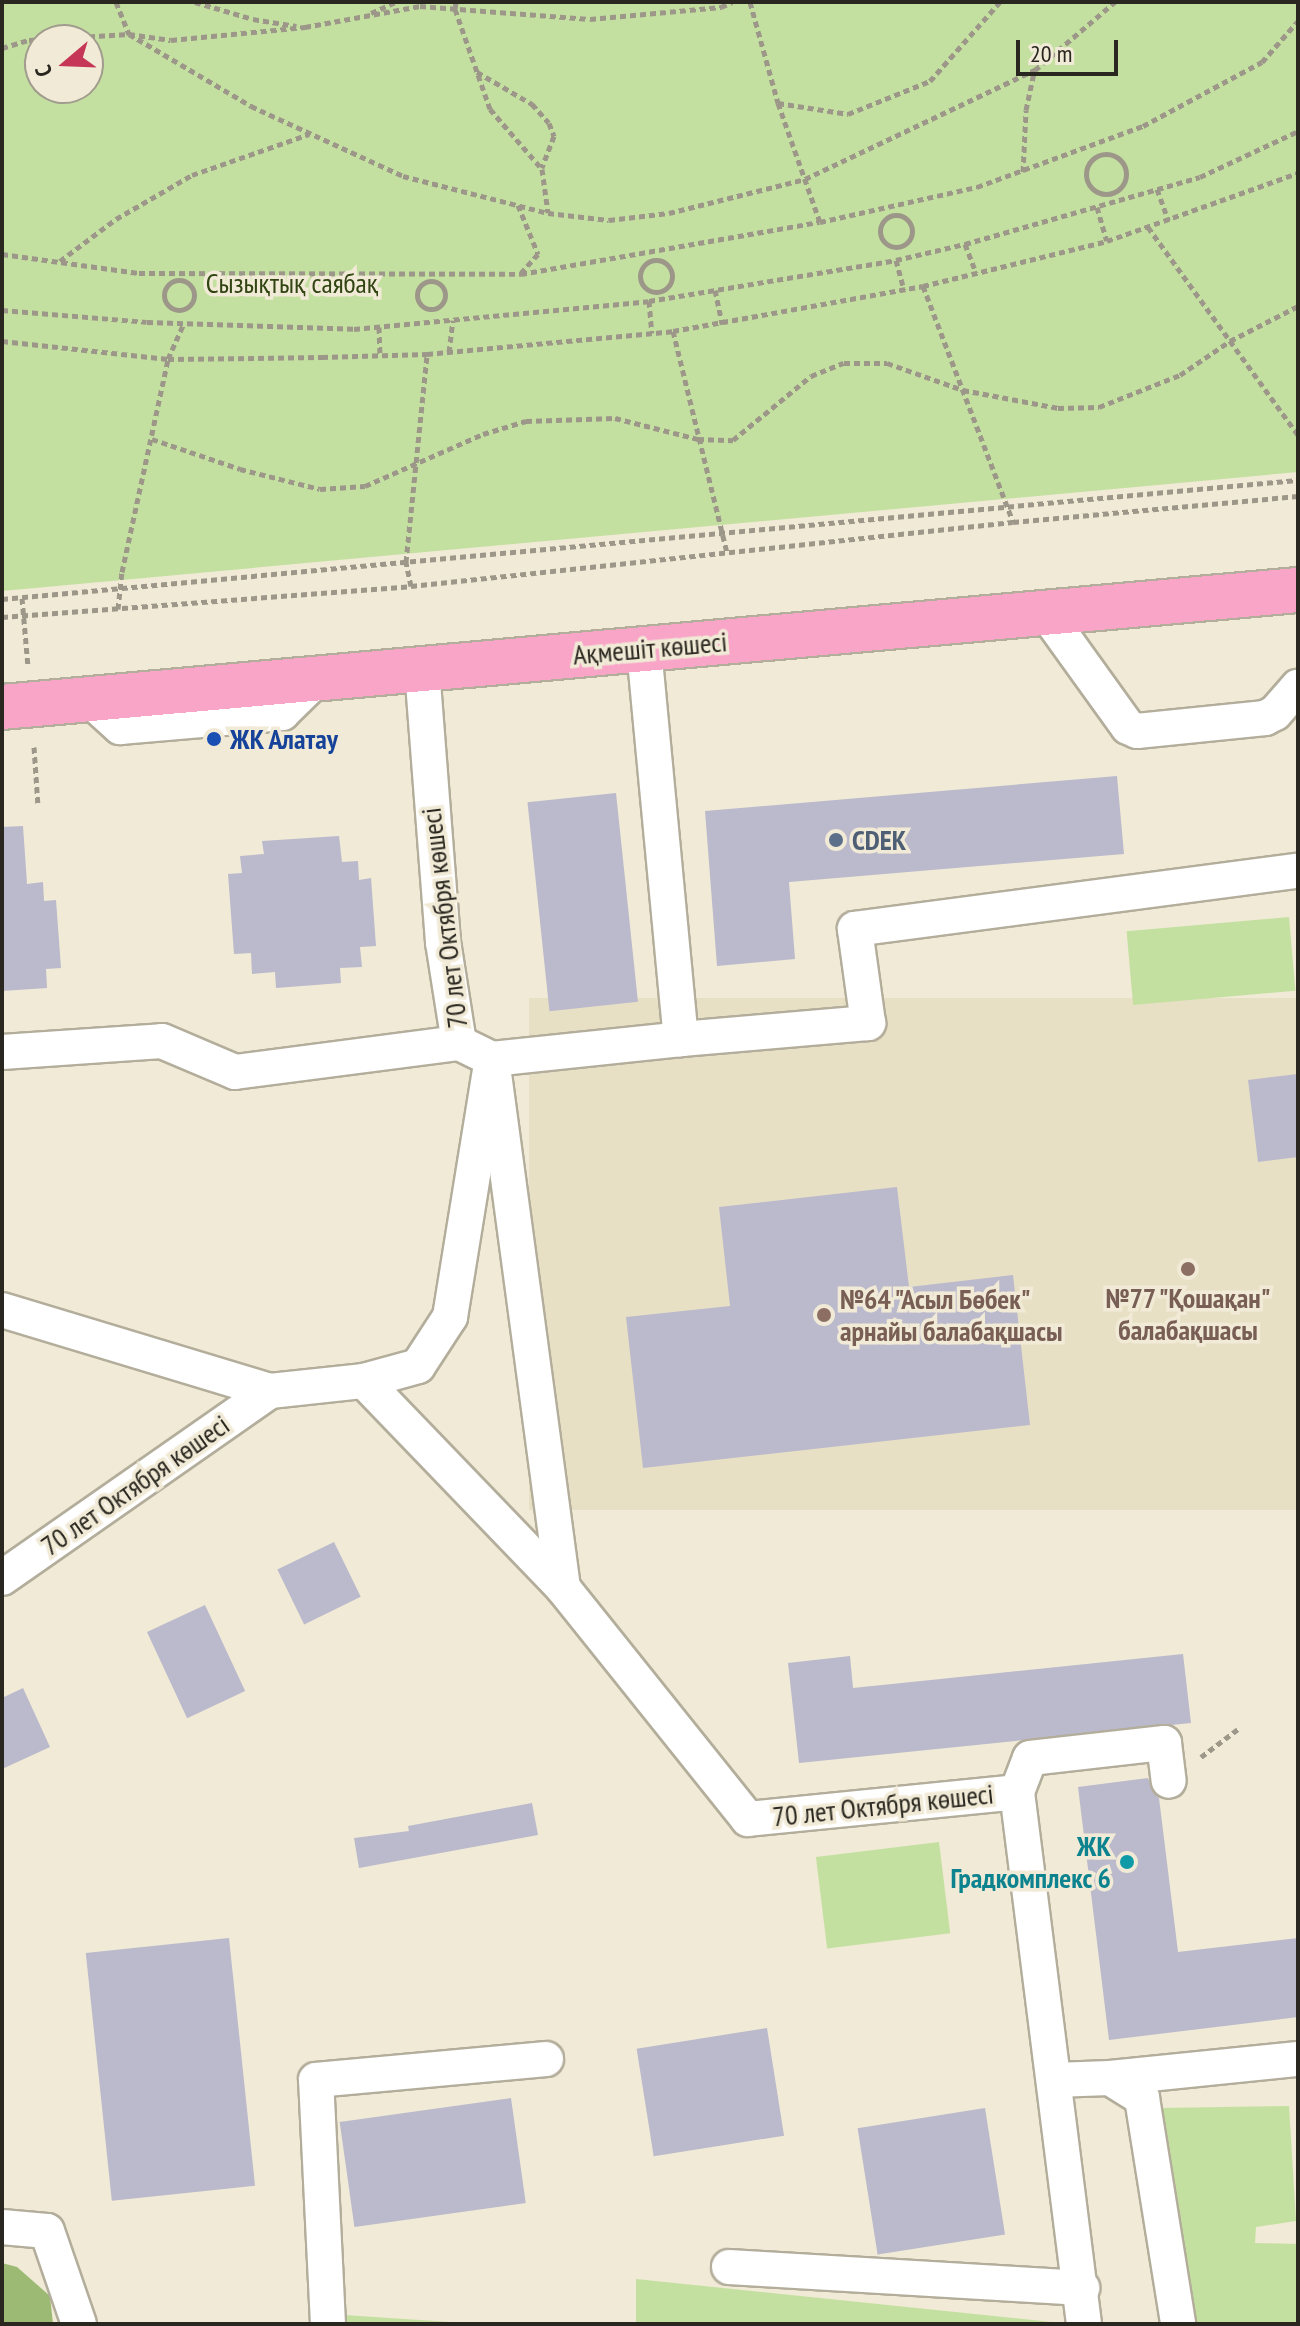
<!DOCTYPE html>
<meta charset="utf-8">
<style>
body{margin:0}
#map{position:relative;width:1300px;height:2326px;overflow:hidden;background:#f0ead6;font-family:"PT Sans Narrow",sans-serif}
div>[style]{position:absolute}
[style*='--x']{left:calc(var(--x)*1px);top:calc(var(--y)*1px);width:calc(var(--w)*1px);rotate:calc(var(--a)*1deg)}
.built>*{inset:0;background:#e8e0c5;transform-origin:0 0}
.green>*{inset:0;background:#c4e0a1;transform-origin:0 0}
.forest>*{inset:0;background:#9dba75}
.building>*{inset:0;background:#bbb9cc;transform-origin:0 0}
.path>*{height:5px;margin-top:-2.5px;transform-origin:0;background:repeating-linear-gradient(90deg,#9c9789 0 6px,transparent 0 10px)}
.path>.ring{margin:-2.5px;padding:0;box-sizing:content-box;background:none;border:5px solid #9c9789;border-radius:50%}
.roads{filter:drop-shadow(2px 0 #b3ad9b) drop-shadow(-2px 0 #b3ad9b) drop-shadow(0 2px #b3ad9b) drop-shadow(0 -2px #b3ad9b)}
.minor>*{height:34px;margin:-17px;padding:0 17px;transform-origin:17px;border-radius:17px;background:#fff}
.major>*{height:44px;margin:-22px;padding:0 22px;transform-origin:22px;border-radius:22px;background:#f8a5c8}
.dots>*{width:22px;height:22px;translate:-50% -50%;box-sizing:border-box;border:4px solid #f0ead6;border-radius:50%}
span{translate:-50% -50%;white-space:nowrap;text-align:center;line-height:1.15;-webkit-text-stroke:7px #f0ead6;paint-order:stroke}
.park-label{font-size:28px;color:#314412}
.street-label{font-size:28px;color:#2a2720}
.transit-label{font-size:28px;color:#164399;font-weight:700}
.left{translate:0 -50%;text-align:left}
.service-label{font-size:28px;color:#4e5e75;font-weight:700}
.education-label{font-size:28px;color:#785e54;font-weight:700}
.culture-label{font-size:28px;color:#0d838f;font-weight:700}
.right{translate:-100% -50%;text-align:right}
.frame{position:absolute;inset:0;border:4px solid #2a2720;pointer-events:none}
.north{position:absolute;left:24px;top:24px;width:80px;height:80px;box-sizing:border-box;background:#f0ead6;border:2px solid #a19c8d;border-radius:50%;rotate:251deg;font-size:22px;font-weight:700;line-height:32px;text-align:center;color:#2a2720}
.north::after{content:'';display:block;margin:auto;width:28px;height:36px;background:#c63656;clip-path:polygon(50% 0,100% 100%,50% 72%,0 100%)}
.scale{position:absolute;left:1016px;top:40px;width:102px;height:36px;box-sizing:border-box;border:4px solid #2a2720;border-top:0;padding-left:10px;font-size:24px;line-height:28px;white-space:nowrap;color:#2a2720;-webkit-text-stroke:6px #f0ead6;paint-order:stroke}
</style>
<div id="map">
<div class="built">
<i style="left:1298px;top:998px;width:512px;height:769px;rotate:90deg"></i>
</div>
<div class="green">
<i style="clip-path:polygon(evenodd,2px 2px,1298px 2px,1298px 472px,2px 591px,2px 2px,40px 40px,88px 40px,88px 88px,40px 88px,40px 40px)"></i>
<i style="left:1289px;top:917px;width:74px;height:163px;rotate:85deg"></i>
<i style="left:939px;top:1842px;width:92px;height:124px;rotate:83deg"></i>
<i style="clip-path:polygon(1289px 2106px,1296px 2221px,1256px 2227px,1255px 2243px,1298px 2244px,1298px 2324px,1196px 2324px,1158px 2108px)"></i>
<i style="clip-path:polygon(636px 2279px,1071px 2324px,636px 2324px)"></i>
<i style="clip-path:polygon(344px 2315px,481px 2324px,343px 2324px)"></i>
</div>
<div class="forest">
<i style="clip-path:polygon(2px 2263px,17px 2267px,50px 2296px,53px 2324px,2px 2324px)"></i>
</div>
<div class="building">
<i style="clip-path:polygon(1117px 776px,1124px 854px,789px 882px,795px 959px,717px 966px,705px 811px)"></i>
<i style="left:616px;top:793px;width:210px;height:89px;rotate:84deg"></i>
<i style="clip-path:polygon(23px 826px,27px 884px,43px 882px,44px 901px,56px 900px,61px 968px,46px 969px,47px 988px,2px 991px,2px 827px)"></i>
<i style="clip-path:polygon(339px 836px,342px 862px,358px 861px,359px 880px,371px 878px,376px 946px,360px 947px,362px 967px,340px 968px,341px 983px,276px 988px,275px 972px,252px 974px,251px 953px,234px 954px,228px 874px,242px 873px,240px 856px,264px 854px,262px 841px)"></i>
<i style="clip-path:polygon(1298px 1074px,1298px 1157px,1258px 1162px,1248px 1080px)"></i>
<i style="clip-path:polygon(897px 1187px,909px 1287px,1013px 1275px,1030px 1425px,643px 1468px,626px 1317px,730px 1306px,719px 1207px)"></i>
<i style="left:334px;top:1542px;width:61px;height:63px;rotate:64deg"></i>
<i style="left:205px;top:1605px;width:95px;height:64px;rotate:65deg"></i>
<i style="clip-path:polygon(1183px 1654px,1191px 1723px,799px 1763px,788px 1663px,850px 1656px,853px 1688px)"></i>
<i style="clip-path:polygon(23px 1688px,50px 1747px,2px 1769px,2px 1698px)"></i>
<i style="clip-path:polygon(1148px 1778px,1153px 1792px,1159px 1798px,1178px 1952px,1298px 1938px,1298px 2017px,1109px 2040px,1078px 1787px)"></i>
<i style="clip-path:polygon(532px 1803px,538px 1835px,359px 1868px,354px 1838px,409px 1831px,408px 1826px)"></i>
<i style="left:229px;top:1938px;width:249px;height:144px;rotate:84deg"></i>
<i style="left:767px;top:2028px;width:109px;height:132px;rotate:81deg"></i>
<i style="left:511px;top:2098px;width:106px;height:173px;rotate:82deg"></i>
<i style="left:985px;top:2108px;width:128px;height:129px;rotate:81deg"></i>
</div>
<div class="path">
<i style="--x:116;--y:2;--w:35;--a:68"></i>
<i style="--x:129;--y:34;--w:142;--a:30.5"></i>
<i style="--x:251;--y:106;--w:167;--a:24.7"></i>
<i style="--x:403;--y:176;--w:150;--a:14.3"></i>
<i style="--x:548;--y:213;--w:61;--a:6.5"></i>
<i style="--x:609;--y:220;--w:60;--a:-6.7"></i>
<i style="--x:669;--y:213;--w:140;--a:-14"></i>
<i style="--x:805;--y:179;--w:255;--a:-25.4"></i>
<i style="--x:1035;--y:70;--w:105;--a:-40.4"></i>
<i style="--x:195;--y:2;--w:60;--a:16.3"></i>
<i style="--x:253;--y:19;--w:44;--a:9.2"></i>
<i style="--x:456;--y:2;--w:7;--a:98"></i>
<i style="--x:455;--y:9;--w:106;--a:70.7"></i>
<i style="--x:490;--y:109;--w:79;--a:49.1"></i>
<i style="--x:542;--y:169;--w:44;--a:82.2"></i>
<i style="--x:750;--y:2;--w:105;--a:74.5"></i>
<i style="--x:778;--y:103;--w:126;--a:70.6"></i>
<i style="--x:371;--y:13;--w:27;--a:-24"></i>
<i style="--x:2;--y:48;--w:28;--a:-17"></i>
<i style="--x:29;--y:40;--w:100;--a:-3.4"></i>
<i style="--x:129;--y:34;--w:42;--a:8.1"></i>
<i style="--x:171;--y:40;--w:135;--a:-5.5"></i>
<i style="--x:305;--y:27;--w:117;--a:-10.3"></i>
<i style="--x:420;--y:6;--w:170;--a:4.4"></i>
<i style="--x:590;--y:19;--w:132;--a:-5.2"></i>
<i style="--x:721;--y:7;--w:12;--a:-24"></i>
<i style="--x:477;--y:72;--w:64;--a:30.2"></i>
<i style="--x:532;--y:104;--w:25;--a:48"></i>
<i style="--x:549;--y:123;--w:14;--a:69"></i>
<i style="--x:554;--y:136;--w:34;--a:111"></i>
<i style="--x:778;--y:103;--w:71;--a:8.9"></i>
<i style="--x:848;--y:114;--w:88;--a:-21.9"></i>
<i style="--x:930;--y:81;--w:106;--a:-48.5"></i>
<i class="ring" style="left:1086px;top:154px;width:35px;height:35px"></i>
<i style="--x:1023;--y:172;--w:62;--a:-87.2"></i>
<i style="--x:1026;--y:110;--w:40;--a:-78"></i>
<i style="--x:1157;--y:189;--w:33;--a:70"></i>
<i style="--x:518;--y:205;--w:53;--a:67.8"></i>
<i style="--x:538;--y:254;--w:25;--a:132"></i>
<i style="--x:1097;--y:207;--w:35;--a:74"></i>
<i class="ring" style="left:880px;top:215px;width:27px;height:27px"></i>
<i style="--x:1148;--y:227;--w:256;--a:54.2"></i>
<i style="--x:965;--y:244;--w:31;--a:69"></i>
<i style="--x:2;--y:254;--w:138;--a:7.9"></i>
<i style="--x:139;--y:273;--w:382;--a:0.1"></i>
<i style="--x:521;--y:274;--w:303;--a:-9.9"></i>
<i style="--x:820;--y:222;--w:161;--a:-12.6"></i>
<i style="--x:977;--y:187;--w:177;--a:-20.2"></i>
<i style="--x:1143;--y:126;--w:135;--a:-28.3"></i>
<i style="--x:1262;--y:62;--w:55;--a:-48.7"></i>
<i style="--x:896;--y:260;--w:31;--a:75"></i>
<i class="ring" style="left:640px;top:260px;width:27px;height:27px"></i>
<i style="--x:60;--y:261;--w:70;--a:-36.9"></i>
<i style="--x:116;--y:219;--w:88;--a:-30.1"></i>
<i style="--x:192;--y:175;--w:124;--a:-19.3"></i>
<i class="ring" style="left:164px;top:280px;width:25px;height:25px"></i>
<i class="ring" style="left:417px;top:281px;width:23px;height:23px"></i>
<i style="--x:923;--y:286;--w:253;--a:69.1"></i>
<i style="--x:715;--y:290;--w:35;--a:78"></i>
<i style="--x:649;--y:301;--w:32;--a:85"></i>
<i style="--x:2;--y:310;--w:145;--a:4.7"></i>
<i style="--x:147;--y:322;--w:207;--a:1.9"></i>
<i style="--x:354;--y:329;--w:296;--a:-5.4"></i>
<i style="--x:649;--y:301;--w:250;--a:-9.4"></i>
<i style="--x:896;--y:260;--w:71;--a:-13.1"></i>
<i style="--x:965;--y:244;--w:244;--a:-15.9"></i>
<i style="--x:1200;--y:177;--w:108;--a:-25.1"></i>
<i style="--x:379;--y:327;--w:29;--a:88"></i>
<i style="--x:673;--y:331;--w:228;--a:76.3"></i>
<i style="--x:2;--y:341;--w:167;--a:6.2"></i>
<i style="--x:168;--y:359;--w:154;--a:-0.7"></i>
<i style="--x:322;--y:357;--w:105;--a:-1.6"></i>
<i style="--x:427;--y:354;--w:247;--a:-5.3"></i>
<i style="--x:673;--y:331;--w:254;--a:-10.2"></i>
<i style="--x:923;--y:286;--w:189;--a:-13.7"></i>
<i style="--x:1107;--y:241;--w:203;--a:-19.6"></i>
<i style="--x:449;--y:352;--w:32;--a:-83"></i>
<i style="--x:152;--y:439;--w:93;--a:18.8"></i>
<i style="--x:240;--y:469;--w:82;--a:14"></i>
<i style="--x:320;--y:489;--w:45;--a:-3.8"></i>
<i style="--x:365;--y:486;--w:129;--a:-23.8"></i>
<i style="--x:483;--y:434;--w:45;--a:-16.8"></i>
<i style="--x:526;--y:421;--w:89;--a:-1.9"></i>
<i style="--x:615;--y:418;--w:86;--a:14.2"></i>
<i style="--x:698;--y:439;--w:35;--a:2"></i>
<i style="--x:733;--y:440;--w:101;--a:-39.4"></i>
<i style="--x:811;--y:376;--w:35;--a:-22"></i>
<i style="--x:844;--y:363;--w:43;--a:0"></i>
<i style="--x:887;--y:363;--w:81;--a:19.6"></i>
<i style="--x:963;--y:390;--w:97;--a:10.7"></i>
<i style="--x:1058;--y:408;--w:41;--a:-1.4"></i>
<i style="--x:1099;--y:407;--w:87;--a:-21.6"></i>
<i style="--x:1180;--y:375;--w:60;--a:-34.2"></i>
<i style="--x:1230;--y:341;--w:76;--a:-27.2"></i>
<i style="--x:411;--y:586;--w:25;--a:-102"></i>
<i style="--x:406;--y:562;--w:209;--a:-84.2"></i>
<i style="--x:22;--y:598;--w:69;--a:85"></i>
<i style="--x:2;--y:599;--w:1301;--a:-5.25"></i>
<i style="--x:118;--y:609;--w:37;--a:-84"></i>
<i style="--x:122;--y:572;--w:218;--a:-77.8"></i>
<i style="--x:168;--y:359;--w:39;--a:-66"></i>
<i style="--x:2;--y:617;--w:410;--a:-4.3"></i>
<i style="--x:411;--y:586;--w:605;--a:-6.07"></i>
<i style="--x:1013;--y:522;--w:286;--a:-5.2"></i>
<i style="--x:34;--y:747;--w:58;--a:86.1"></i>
<i style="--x:1201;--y:1757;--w:46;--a:-37.1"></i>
</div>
<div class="roads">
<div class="minor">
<i style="--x:1046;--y:613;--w:140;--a:54.3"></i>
<i style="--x:1128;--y:727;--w:10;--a:24"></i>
<i style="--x:1137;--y:731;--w:129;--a:-5.8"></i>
<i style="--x:1265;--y:718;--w:11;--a:-27"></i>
<i style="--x:1275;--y:713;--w:35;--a:-49"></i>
<i style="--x:644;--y:649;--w:392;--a:84.6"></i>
<i style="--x:681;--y:1039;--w:188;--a:-4.9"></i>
<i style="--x:868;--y:1023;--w:95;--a:-97.9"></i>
<i style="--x:855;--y:929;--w:447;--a:-7.5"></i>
<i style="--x:89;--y:699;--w:42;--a:42.1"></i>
<i style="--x:120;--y:727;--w:163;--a:-4.9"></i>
<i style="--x:282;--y:713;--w:50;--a:-44.2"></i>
<i style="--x:2;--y:1052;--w:160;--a:-3.9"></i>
<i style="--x:162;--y:1041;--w:79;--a:23"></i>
<i style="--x:235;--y:1072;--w:226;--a:-7.4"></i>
<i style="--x:2;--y:1310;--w:280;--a:16.8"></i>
<i style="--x:364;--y:1381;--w:287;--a:46.1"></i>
<i style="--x:563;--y:1588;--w:296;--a:51.3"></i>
<i style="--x:748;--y:1819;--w:270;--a:-5.7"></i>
<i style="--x:1017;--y:1792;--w:536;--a:82.82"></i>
<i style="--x:2;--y:1578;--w:327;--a:-34.9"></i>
<i style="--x:270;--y:1391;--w:95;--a:-6.1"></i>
<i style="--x:364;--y:1381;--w:56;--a:-15.5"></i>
<i style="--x:418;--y:1366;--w:59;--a:-56.9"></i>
<i style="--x:450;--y:1317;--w:261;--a:-80.8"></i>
<i style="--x:492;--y:1059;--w:37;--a:-154"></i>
<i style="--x:459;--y:1043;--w:102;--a:-99"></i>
<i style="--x:443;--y:942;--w:274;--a:-94.4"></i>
<i style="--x:563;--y:1588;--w:534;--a:-97.64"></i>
<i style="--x:492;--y:1059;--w:190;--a:-6"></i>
<i style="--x:1017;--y:1792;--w:36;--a:-69"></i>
<i style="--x:1030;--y:1758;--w:135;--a:-6.4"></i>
<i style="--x:1164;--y:1743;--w:38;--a:83"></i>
<i style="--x:1110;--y:2078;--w:189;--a:-5.8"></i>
<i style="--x:1054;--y:2080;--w:56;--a:-2"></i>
<i style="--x:1110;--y:2078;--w:38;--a:32"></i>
<i style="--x:1142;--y:2098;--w:229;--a:80.9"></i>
<i style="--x:2;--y:2227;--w:45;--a:5.1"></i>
<i style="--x:47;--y:2231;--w:98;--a:71"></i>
<i style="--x:729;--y:2267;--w:354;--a:3.4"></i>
<i style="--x:328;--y:2324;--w:244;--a:-92.8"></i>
<i style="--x:316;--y:2080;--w:231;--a:-5.2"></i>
</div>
<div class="major">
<i style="--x:2;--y:707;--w:1301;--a:-5.16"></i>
</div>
</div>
<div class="dots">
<i style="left:214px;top:739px;background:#1a4fb4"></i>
<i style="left:836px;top:840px;background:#5c6f8a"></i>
<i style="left:1188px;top:1269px;background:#8d6e63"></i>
<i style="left:824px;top:1315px;background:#8d6e63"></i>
<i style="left:1127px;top:1862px;background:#0f9aa8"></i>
</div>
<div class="park-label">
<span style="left:292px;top:283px">Сызықтық саябақ</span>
</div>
<div class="street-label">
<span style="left:650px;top:648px;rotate:-5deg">Ақмешіт көшесі</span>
<span style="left:444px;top:918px;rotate:-97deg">70 лет Октября көшесі</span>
<span style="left:135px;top:1485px;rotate:-35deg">70 лет Октября көшесі</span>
<span style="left:883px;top:1805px;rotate:-6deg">70 лет Октября көшесі</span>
</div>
<div class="transit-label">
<span class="left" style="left:230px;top:739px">ЖК Алатау</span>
</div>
<div class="service-label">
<span class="left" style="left:852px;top:840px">CDEK</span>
</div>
<div class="education-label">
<span style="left:1188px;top:1314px">№77 "Қошақан"<br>балабақшасы</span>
<span class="left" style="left:840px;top:1315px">№64 "Асыл Бөбек"<br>арнайы балабақшасы</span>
</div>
<div class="culture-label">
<span class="right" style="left:1111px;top:1862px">ЖК<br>Градкомплекс 6</span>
</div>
<div class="frame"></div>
<div class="north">С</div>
<div class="scale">20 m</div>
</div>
